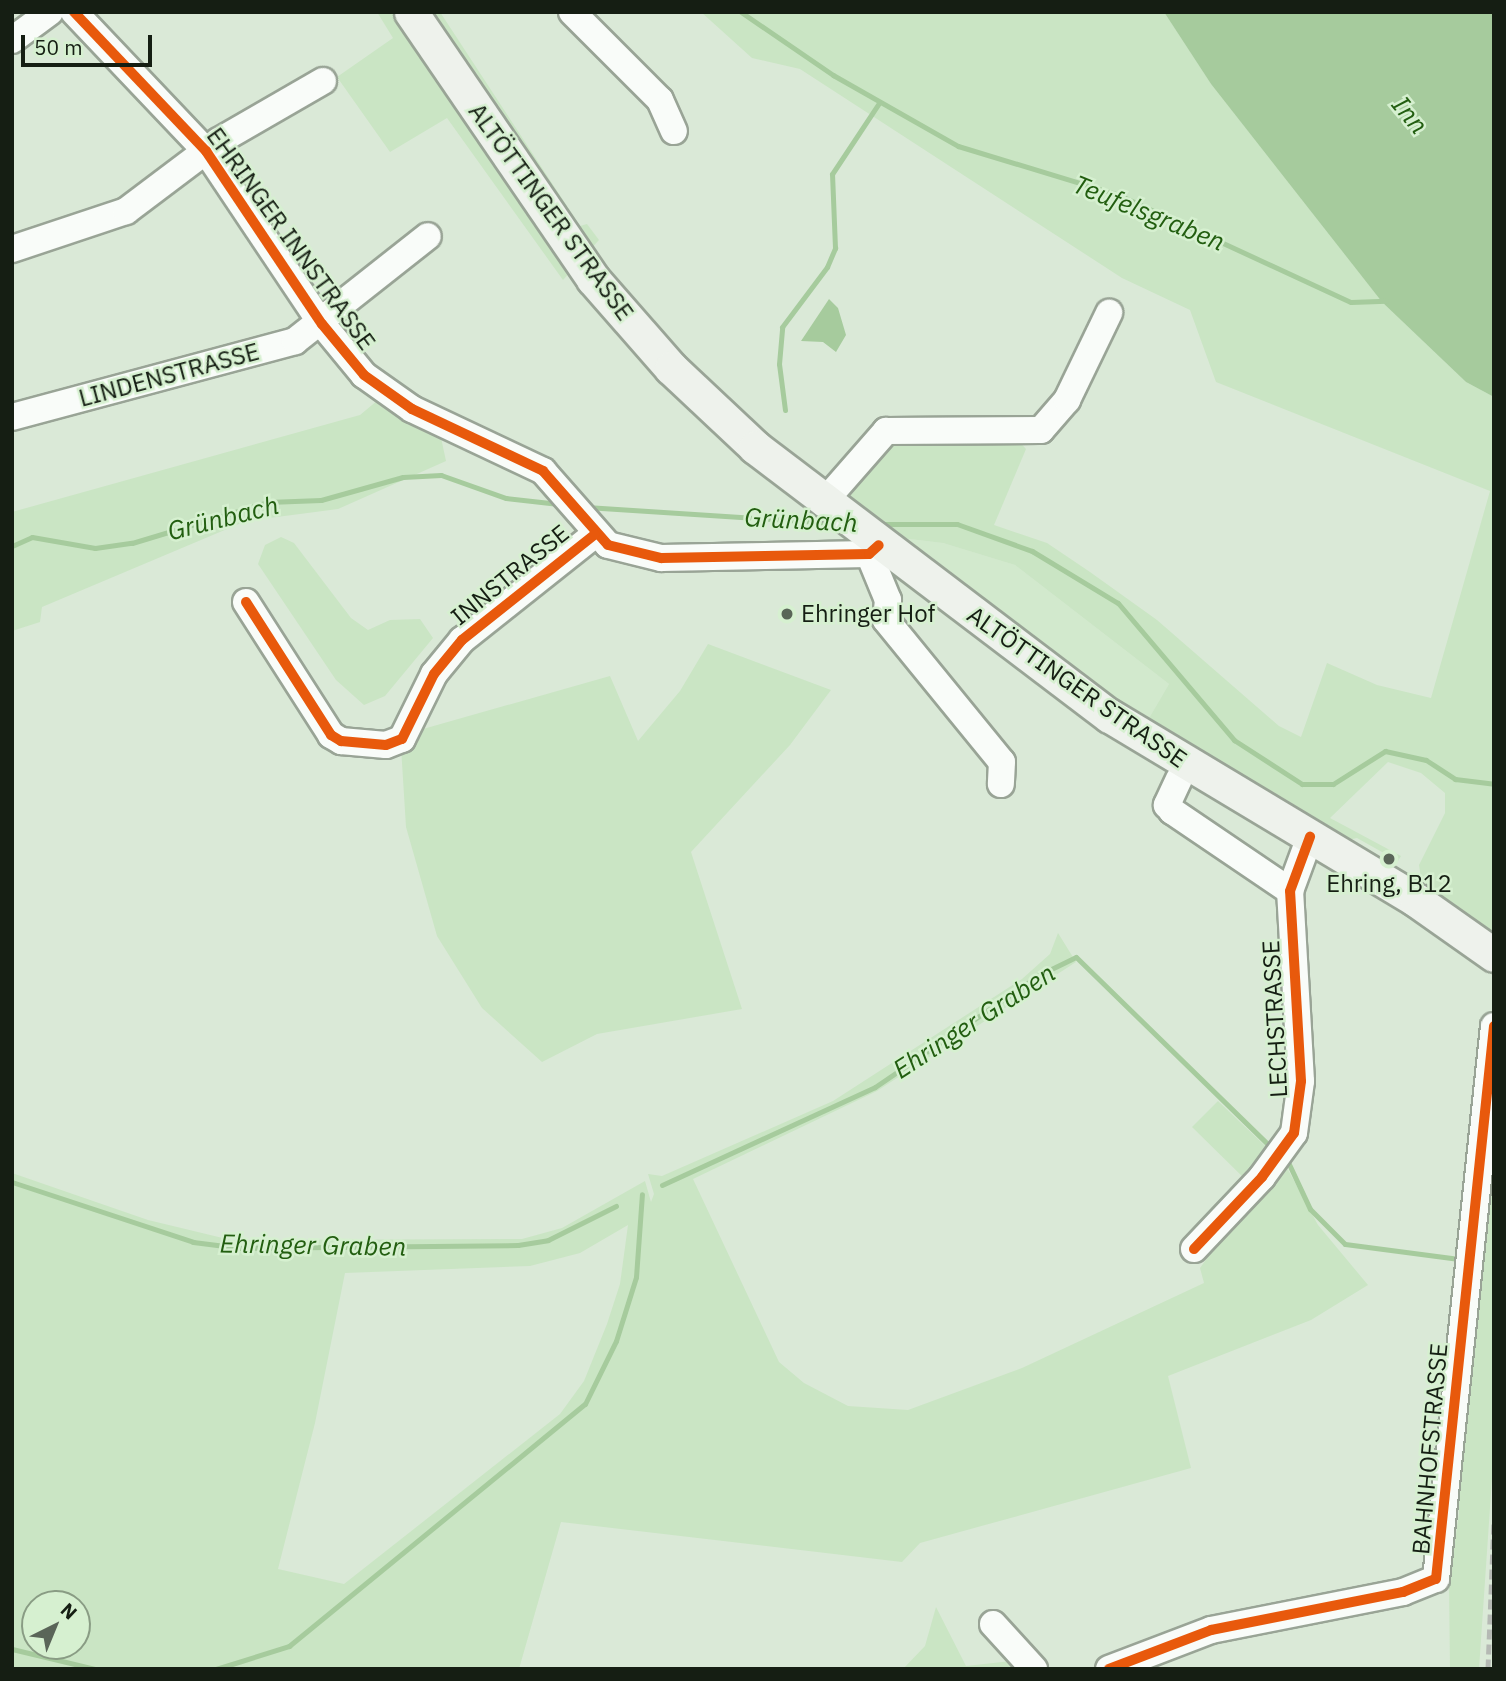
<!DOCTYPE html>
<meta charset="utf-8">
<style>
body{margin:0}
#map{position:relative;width:1506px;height:1681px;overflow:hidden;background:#dae9d7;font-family:"IBM Plex Sans",sans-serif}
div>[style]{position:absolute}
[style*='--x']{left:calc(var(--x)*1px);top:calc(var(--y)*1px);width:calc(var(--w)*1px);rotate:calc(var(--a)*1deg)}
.built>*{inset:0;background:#d2e9cd}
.green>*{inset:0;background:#cae5c4}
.water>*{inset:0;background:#a6cb9d}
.stream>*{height:5px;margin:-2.5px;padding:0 2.5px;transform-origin:2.5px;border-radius:2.5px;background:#a6cb9d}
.roads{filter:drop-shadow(2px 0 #99a496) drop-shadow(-2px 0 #99a496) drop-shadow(0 2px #99a496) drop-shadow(0 -2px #99a496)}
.minor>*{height:26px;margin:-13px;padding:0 13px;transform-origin:13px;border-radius:13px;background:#f9fcf9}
.major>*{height:33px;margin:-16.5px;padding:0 16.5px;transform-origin:16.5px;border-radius:16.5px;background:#eef2ec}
.rail>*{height:5px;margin-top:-2.5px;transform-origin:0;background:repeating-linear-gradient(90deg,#b5b9b4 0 10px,transparent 0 15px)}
.cycleway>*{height:10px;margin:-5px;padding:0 5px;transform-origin:5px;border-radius:5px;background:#e8590c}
.dots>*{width:19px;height:19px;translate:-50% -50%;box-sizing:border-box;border:4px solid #d6f0d0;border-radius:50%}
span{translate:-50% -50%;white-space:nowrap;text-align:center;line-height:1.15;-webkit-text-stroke:5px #d6f0d0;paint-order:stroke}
.street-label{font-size:24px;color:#151e13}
.poi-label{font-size:24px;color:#151e13}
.left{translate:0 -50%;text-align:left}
.water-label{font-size:26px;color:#225e10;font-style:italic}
.frame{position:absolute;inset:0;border:14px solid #151e13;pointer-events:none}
.north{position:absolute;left:21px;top:1590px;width:70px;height:70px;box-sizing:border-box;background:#d6f0d0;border:2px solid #899c84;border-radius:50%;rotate:43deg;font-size:19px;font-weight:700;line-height:28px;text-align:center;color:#151e13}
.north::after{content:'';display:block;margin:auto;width:24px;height:32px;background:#5a6558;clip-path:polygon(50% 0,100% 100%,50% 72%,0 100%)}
.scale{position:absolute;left:21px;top:35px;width:131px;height:32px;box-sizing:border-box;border:4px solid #151e13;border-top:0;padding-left:9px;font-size:21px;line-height:24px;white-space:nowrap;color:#151e13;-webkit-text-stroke:5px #d6f0d0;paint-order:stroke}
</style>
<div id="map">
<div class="built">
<i style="clip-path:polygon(884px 536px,943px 543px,1015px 565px,1169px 684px,1145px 725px)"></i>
</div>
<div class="green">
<i style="clip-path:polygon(377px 12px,399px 12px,572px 270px,563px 280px,447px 118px,390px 152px,337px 77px,393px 38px)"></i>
<i style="clip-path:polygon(423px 12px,440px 12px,580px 226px,587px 224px,599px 240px,587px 253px)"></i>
<i style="clip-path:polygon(701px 12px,1164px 12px,1211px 84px,1382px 302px,1466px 382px,1494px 397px,1494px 939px,1422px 885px,1419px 865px,1445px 813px,1445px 793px,1421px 773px,1388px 762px,1330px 818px,1401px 856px,1398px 861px,1357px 838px,1343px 841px,1145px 725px,1169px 684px,1015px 565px,943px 543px,884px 536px,841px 501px,881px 444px,1016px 438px,1026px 449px,994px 525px,1047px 543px,1090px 572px,1157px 620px,1279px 726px,1301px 737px,1327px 663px,1377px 685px,1431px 698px,1490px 491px,1216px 382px,1190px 310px,1122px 278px,800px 69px,752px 58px)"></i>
<i style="clip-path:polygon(378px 400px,440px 433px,446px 461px,338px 509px,246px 521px,42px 607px,40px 622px,12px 631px,12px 512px,360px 415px)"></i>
<i style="clip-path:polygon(281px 537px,294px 543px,351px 618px,368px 630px,390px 620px,420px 619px,433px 638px,385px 696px,364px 705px,336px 680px,258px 564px,265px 545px)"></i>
<i style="clip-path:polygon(708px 644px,831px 690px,790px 745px,691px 852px,742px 1009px,597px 1034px,542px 1062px,482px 1008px,437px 936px,406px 827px,401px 747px,409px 733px,610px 676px,638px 741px,680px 691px)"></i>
<i style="clip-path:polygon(evenodd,1058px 933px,1076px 962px,877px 1091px,693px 1179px,779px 1362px,804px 1383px,848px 1406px,908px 1410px,1022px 1368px,1204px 1283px,1200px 1268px,1210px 1254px,1206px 1245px,1249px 1183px,1192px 1127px,1218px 1101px,1286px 1166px,1318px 1225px,1368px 1285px,1311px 1320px,1168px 1376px,1191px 1468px,920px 1543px,902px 1562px,561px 1522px,519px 1669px,12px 1669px,12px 1173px,148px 1220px,231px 1240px,522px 1239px,562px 1228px,645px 1181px,651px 1202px,654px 1194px,648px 1174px,662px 1176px,833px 1101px,1022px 979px,1050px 954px,1058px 933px,628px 1225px,620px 1284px,607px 1324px,584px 1381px,560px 1414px,344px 1584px,278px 1569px,315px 1423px,345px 1273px,530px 1266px,580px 1253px,628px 1225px,1058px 933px,35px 1604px,77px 1604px,77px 1646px,35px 1646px,35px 1604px)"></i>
<i style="clip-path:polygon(1494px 1066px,1494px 1449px,1479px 1669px,1450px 1669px,1449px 1584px,1459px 1513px,1453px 1478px)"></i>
<i style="clip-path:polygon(936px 1607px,966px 1666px,1020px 1660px,1028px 1669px,903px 1669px,925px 1646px)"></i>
</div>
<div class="water">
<i style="clip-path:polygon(1164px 12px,1494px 12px,1494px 397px,1466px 382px,1382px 302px,1211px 84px)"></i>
<i style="clip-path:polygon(829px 299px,838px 308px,846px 335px,836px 352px,823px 342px,801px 341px)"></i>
</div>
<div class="stream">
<i style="--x:741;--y:12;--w:112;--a:34.4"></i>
<i style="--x:833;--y:75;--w:144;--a:29.6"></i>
<i style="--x:958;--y:146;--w:168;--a:16.9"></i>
<i style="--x:1119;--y:195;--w:255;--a:24.8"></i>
<i style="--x:1351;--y:302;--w:35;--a:-2"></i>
<i style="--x:785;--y:410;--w:46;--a:-97.4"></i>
<i style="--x:779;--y:364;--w:37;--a:-85"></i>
<i style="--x:782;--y:327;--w:75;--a:-53.1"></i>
<i style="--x:827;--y:267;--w:21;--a:-67"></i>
<i style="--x:835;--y:248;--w:74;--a:-92.3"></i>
<i style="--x:832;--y:174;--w:85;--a:-56.5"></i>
<i style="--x:586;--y:507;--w:250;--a:3.7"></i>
<i style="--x:880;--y:524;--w:77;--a:0"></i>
<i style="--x:957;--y:524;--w:80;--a:19.8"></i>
<i style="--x:1032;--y:551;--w:100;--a:31.2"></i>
<i style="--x:1118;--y:603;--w:180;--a:49.7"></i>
<i style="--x:1234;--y:740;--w:81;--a:32.9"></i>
<i style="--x:1302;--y:784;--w:31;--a:0"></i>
<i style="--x:1333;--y:784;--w:62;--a:-32.4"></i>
<i style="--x:1385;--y:751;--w:42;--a:12.4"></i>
<i style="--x:1426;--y:760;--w:35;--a:33"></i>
<i style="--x:1455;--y:779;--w:39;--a:7"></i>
<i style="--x:12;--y:546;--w:22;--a:-24"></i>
<i style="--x:32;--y:537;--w:64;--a:9.9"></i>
<i style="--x:95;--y:548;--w:37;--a:-8"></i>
<i style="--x:132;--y:543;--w:142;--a:-16.8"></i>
<i style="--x:268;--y:502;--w:53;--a:-2.2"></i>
<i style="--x:321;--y:500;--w:85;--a:-15.7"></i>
<i style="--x:403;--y:477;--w:38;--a:-3"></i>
<i style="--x:441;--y:475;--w:69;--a:19.5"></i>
<i style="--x:506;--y:498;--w:53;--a:6.5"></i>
<i style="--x:1288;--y:1162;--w:52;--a:64.9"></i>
<i style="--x:1310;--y:1209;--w:49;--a:45"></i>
<i style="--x:1345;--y:1244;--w:115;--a:7.5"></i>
<i style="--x:12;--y:1182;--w:191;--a:18.3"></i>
<i style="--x:193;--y:1242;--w:48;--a:7.1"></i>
<i style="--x:241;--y:1248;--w:277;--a:-0.6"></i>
<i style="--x:518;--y:1245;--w:30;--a:-9"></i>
<i style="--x:548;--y:1240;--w:76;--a:-26.6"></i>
<i style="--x:662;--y:1185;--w:234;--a:-24.7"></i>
<i style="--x:875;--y:1087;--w:199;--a:-34.3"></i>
<i style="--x:1039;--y:975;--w:41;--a:-25.9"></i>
<i style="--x:1076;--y:957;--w:274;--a:44.3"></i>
<i style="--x:12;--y:1649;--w:85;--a:13.5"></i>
<i style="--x:216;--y:1669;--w:77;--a:-17.5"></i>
<i style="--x:289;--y:1646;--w:382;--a:-39.3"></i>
<i style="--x:585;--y:1404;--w:70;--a:-63.8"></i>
<i style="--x:616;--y:1341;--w:67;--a:-72.6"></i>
<i style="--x:636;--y:1277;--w:83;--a:-85.9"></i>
</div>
<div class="roads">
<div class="minor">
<i style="--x:74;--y:12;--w:192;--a:46.5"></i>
<i style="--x:206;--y:151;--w:208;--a:56.2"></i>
<i style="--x:322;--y:324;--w:66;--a:50.5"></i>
<i style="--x:364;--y:375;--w:59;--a:35.3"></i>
<i style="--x:412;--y:409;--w:145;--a:25.3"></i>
<i style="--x:543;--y:471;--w:98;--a:48.7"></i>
<i style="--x:608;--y:545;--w:55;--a:13.8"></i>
<i style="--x:661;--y:558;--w:208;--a:-1.1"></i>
<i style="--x:869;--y:554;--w:13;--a:-42"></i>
<i style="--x:572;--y:12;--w:124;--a:45"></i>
<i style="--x:660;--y:100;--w:34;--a:66"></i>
<i style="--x:12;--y:40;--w:47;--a:-36.4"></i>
<i style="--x:12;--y:249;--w:120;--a:-18.4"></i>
<i style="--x:126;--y:211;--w:116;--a:-37"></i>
<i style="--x:219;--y:141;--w:120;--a:-30"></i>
<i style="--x:12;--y:417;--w:293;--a:-15"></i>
<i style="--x:295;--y:341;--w:169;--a:-38.3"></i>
<i style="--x:823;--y:503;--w:96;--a:-48.8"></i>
<i style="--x:886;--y:431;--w:155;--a:-0.4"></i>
<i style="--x:1041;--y:430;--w:40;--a:-49"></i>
<i style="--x:1067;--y:400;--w:97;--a:-64.2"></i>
<i style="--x:869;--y:554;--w:50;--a:67.6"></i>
<i style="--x:888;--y:600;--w:20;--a:96"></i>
<i style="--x:886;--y:620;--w:183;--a:50.8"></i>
<i style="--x:1002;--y:762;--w:22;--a:93"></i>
<i style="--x:246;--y:602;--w:158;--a:57.4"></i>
<i style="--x:331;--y:735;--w:12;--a:31"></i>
<i style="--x:341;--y:741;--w:45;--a:5.1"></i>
<i style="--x:386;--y:745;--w:17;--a:-21"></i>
<i style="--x:402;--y:739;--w:72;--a:-63.8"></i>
<i style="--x:434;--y:674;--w:44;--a:-50.5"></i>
<i style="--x:462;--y:640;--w:169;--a:-38.5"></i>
<i style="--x:1179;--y:779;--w:29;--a:115"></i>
<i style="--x:1167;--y:805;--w:8;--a:50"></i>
<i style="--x:1172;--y:811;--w:143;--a:34.1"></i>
<i style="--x:1194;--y:1249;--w:99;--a:-46.6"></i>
<i style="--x:1262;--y:1177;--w:54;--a:-54"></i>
<i style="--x:1294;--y:1133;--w:52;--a:-82.3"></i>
<i style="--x:1301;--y:1081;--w:190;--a:-93.3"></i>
<i style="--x:1290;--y:891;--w:58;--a:-69.7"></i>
<i style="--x:993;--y:1624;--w:61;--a:47.7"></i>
<i style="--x:1109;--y:1669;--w:109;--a:-20.9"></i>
<i style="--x:1211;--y:1630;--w:196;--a:-11.2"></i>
<i style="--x:1403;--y:1592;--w:35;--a:-22"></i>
<i style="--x:1436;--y:1579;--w:556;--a:-84.01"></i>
</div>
<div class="major">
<i style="--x:411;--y:12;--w:323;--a:55.7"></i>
<i style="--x:593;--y:279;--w:118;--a:48.8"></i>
<i style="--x:671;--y:368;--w:115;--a:43.2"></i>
<i style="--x:755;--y:447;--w:445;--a:37.2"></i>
<i style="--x:1110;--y:716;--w:357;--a:31"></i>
<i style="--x:1416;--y:900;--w:95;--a:35.2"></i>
</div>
</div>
<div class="rail">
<i style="--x:1488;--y:1669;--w:148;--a:-87.7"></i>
</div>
<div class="cycleway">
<i style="--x:74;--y:12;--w:192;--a:46.5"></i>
<i style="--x:206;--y:151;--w:208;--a:56.2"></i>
<i style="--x:322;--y:324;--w:66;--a:50.5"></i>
<i style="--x:364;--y:375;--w:59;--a:35.3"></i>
<i style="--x:412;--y:409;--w:145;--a:25.3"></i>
<i style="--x:543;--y:471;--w:98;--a:48.7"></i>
<i style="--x:608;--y:545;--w:55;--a:13.8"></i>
<i style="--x:661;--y:558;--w:208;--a:-1.1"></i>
<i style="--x:869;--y:554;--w:13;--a:-42"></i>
<i style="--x:246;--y:602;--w:158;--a:57.4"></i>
<i style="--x:331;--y:735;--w:12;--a:31"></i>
<i style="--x:341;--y:741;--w:45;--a:5.1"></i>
<i style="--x:386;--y:745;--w:17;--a:-21"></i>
<i style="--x:402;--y:739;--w:72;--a:-63.8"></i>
<i style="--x:434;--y:674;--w:44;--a:-50.5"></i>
<i style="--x:462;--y:640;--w:169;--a:-38.5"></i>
<i style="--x:1194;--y:1249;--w:99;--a:-46.6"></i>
<i style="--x:1262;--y:1177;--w:54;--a:-54"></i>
<i style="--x:1294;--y:1133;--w:52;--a:-82.3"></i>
<i style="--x:1301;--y:1081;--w:190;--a:-93.3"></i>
<i style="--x:1290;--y:891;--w:58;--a:-69.7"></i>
<i style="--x:1109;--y:1669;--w:109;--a:-20.9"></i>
<i style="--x:1211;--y:1630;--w:196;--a:-11.2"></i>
<i style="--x:1403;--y:1592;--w:35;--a:-22"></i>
<i style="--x:1436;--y:1579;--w:556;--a:-84.01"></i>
</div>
<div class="dots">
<i style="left:787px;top:614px;background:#5a6558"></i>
<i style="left:1389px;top:859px;background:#5a6558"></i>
</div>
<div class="street-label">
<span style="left:551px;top:212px;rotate:54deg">ALTÖTTINGER STRASSE</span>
<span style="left:291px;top:239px;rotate:54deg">EHRINGER INNSTRASSE</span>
<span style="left:169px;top:375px;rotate:-15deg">LINDENSTRASSE</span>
<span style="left:510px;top:575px;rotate:-39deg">INNSTRASSE</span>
<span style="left:1077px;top:687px;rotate:35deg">ALTÖTTINGER STRASSE</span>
<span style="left:1275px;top:1019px;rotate:-93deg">LECHSTRASSE</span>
<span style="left:1430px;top:1449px;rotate:-85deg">BAHNHOFSTRASSE</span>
</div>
<div class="poi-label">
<span class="left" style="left:801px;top:614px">Ehringer Hof</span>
<span style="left:1389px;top:884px">Ehring, B12</span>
</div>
<div class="water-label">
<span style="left:1410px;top:115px;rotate:51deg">Inn</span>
<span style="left:1149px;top:213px;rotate:22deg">Teufelsgraben</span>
<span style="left:223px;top:518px;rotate:-14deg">Grünbach</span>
<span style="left:801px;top:520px;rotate:3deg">Grünbach</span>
<span style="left:974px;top:1021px;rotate:-33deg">Ehringer Graben</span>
<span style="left:313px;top:1245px;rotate:1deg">Ehringer Graben</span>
</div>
<div class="frame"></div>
<div class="north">N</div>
<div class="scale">50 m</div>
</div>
